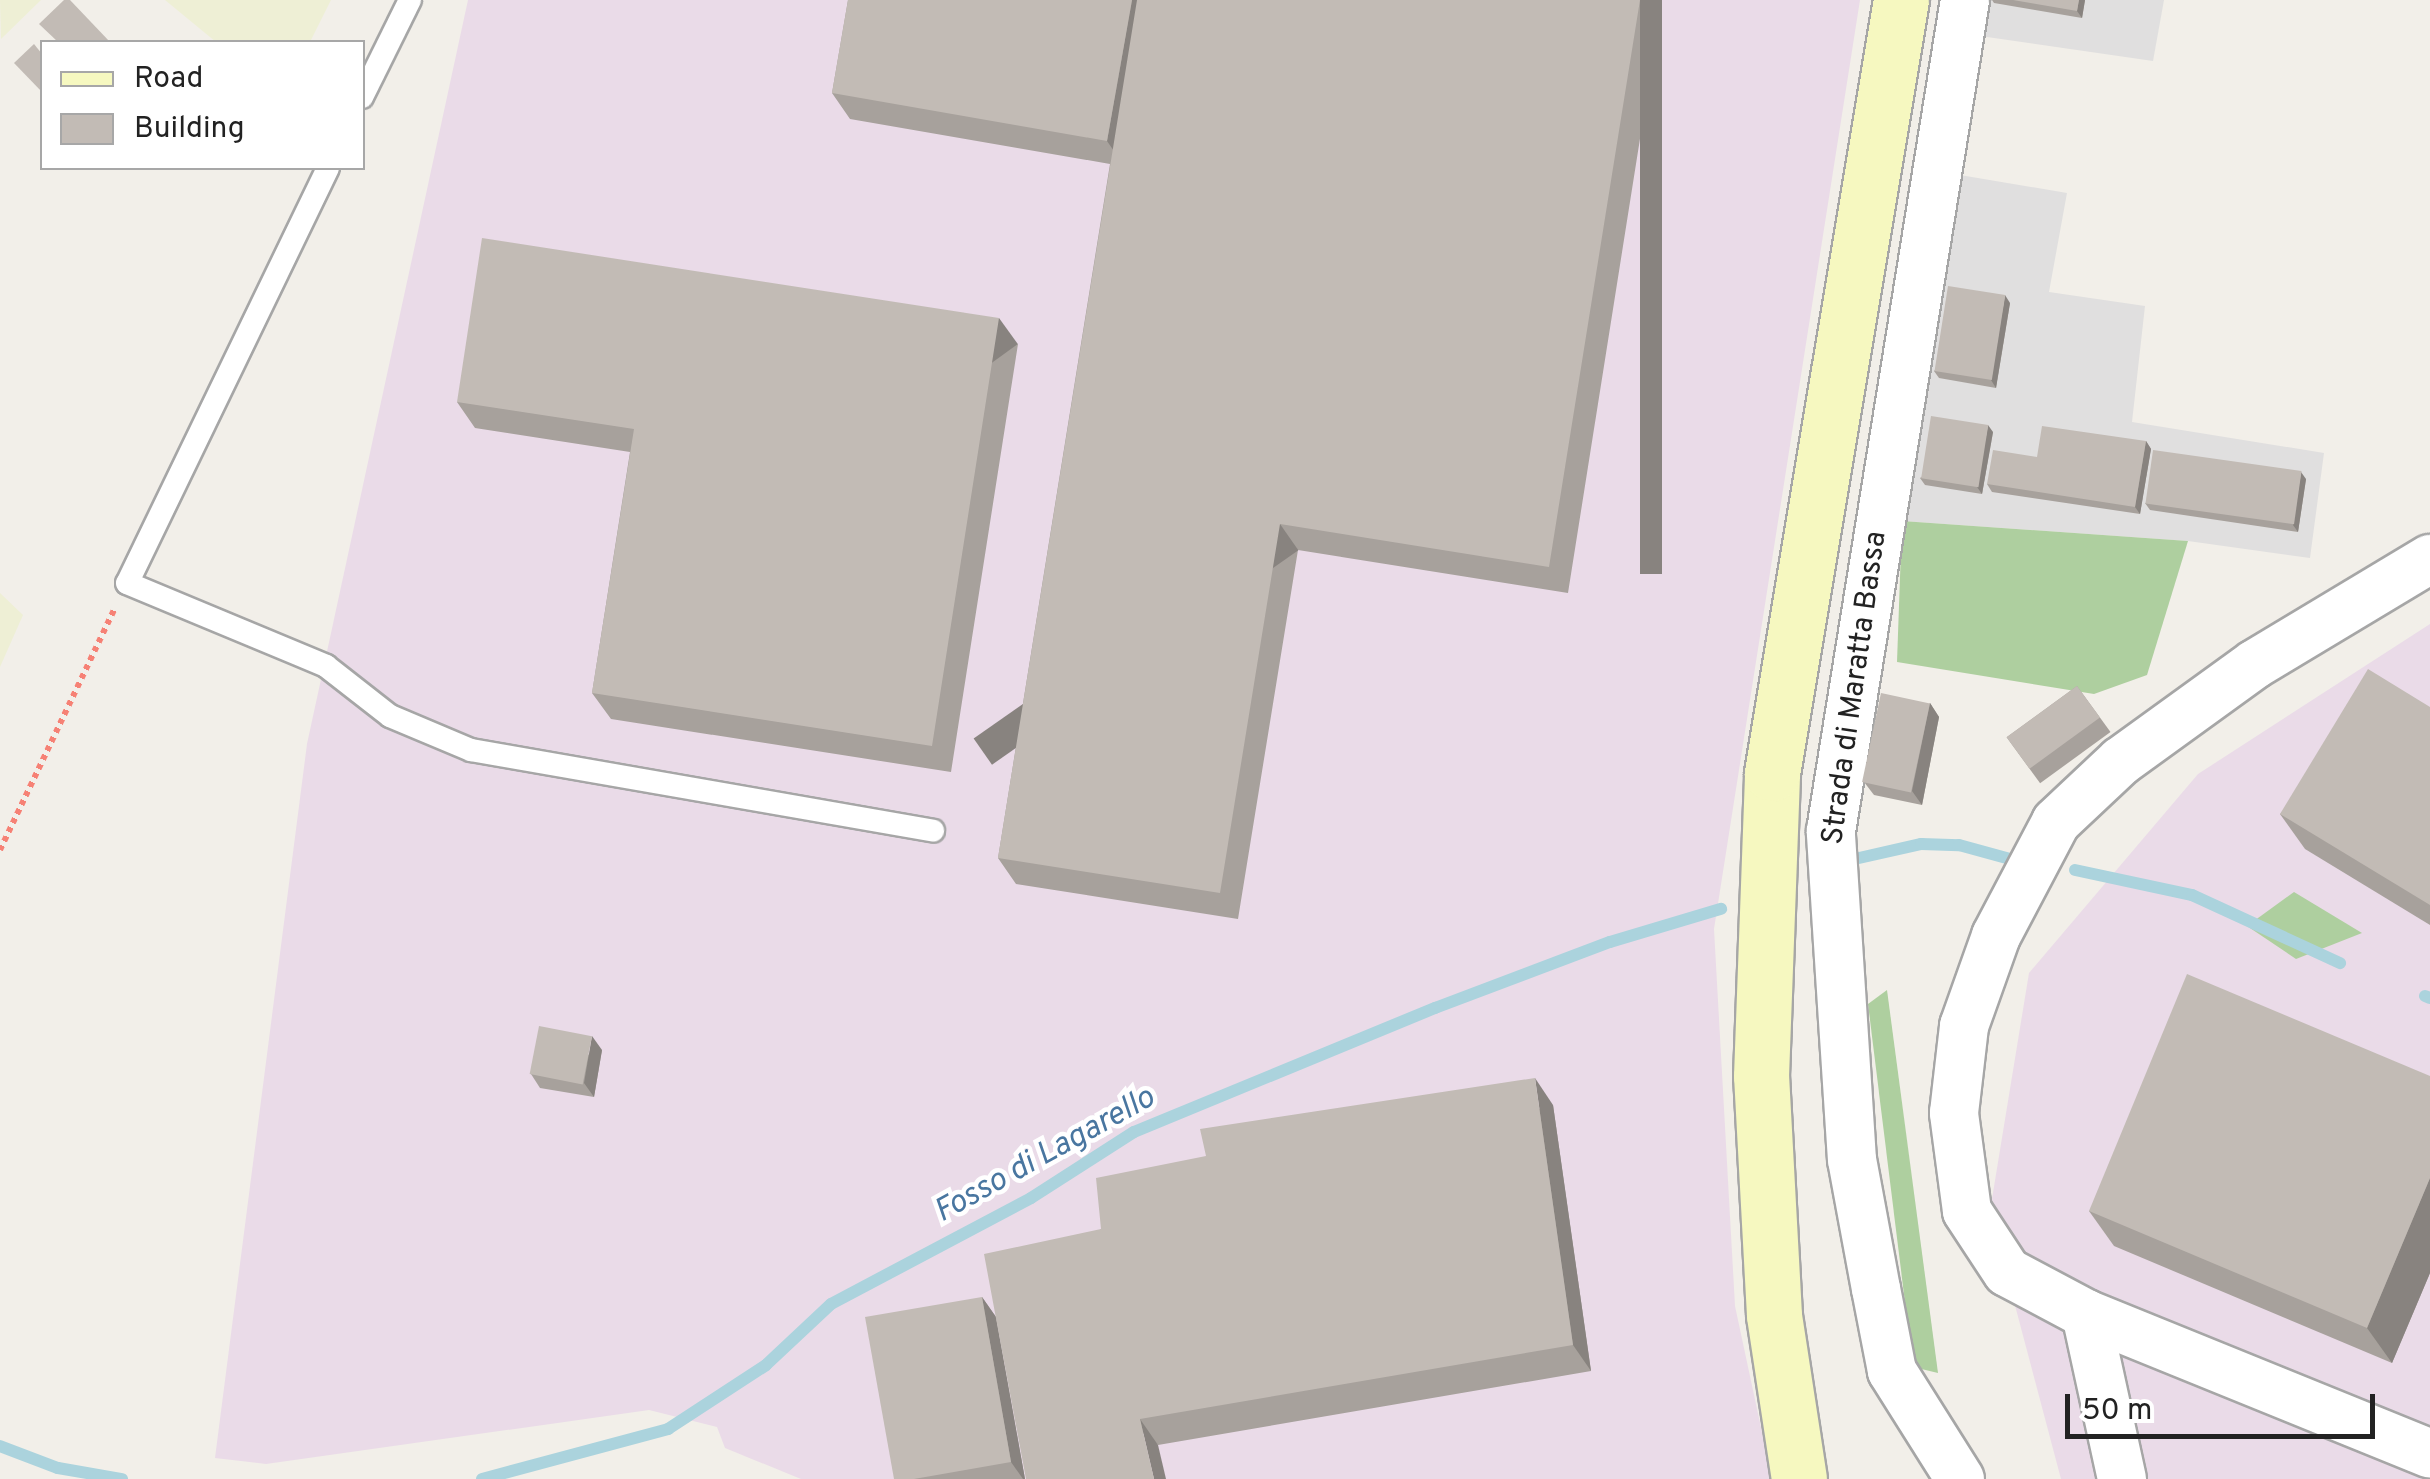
<!DOCTYPE html>
<style>
body{margin:0}
#map{position:relative;width:2430px;height:1479px;overflow:hidden;background:#f2efe9;font-family:Overpass,sans-serif}
div>[style]{position:absolute}
[style*='--x']{left:calc(var(--x)*1px);top:calc(var(--y)*1px);width:calc(var(--w)*1px);rotate:calc(var(--a)*1deg)}
.residential>*{inset:0;background:#e0dfdf}
.industrial>*{inset:0;background:#eadbe8}
.farmland>*{inset:0;background:#eeefd5}
.forest>*{inset:0;background:#aecf9f}
.stream>*{height:12px;margin:-6px;padding:0 6px;transform-origin:6px;border-radius:6px;background:#abd3dd}
.path>*{height:6px;margin-top:-3px;transform-origin:0;background:repeating-linear-gradient(90deg,#f68175 0 5px,transparent 0 10px)}
.roads{filter:drop-shadow(2px 0 #a6a6a6) drop-shadow(-2px 0 #a6a6a6) drop-shadow(0 2px #a6a6a6) drop-shadow(0 -2px #a6a6a6)}
.service>*{height:22px;margin:-11px;padding:0 11px;transform-origin:11px;border-radius:11px;background:#fff}
.minor>*{height:48px;margin:-24px;padding:0 24px;transform-origin:24px;border-radius:24px;background:#fff}
.secondary>*{height:55px;margin:-27.5px;padding:0 27.5px;transform-origin:27.5px;border-radius:27.5px;background:#f6f8c0}
.wall>*{inset:0;background:#a7a19c;transform-origin:0 0}
.shaded-wall>*{inset:0;background:#88837f;transform-origin:0 0}
.building>*{inset:0;background:#c2bbb5;transform-origin:0 0}
span{translate:-50% -50%;white-space:nowrap;text-align:center;line-height:1.15;-webkit-text-stroke:9px #fff;paint-order:stroke}
.street-label{font-size:30px;color:#222}
.water-label{font-size:32px;color:#4976a0;font-style:italic}
.legend{position:absolute;left:40px;top:40px;width:325px;height:130px;box-sizing:border-box;background:#fff;border:2px solid #a7a7a7;margin:0;padding:12px 18px;list-style:none;font-size:30px;color:#222}
.legend li{display:flex;align-items:center;gap:20px;height:50px}
.legend b{width:50px;border:2px solid #a7a7a7}
.scale{position:absolute;left:2065px;top:1394px;width:310px;height:45px;box-sizing:border-box;border:5px solid #222;border-top:0;padding-left:12px;font-size:30px;line-height:35px;white-space:nowrap;color:#222;-webkit-text-stroke:8px #fff;paint-order:stroke}
</style>
<div id="map">
<div class="residential">
<i style="clip-path:polygon(1986px 0,2164px 0,2153px 61px,1980px 36px)"></i>
<i style="clip-path:polygon(1960px 175px,2067px 193px,2049px 292px,2145px 306px,2132px 422px,2324px 453px,2310px 558px,2188px 541px,1902px 521px)"></i>
</div>
<div class="industrial">
<i style="clip-path:polygon(468px 0,1860px 0,1714px 929px,1735px 1306px,1772px 1479px,801px 1479px,725px 1448px,717px 1427px,649px 1410px,266px 1464px,215px 1458px,307px 744px)"></i>
<i style="clip-path:polygon(2430px 624px,2430px 1479px,2061px 1479px,1990px 1211px,2029px 973px,2198px 774px)"></i>
</div>
<div class="farmland">
<i style="clip-path:polygon(0 0,41px 0,1px 39px)"></i>
<i style="clip-path:polygon(165px 0,331px 0,310px 42px,216px 42px)"></i>
<i style="clip-path:polygon(0 593px,23px 615px,0 667px)"></i>
</div>
<div class="forest">
<i style="clip-path:polygon(1902px 521px,2188px 541px,2147px 675px,2094px 694px,1897px 662px)"></i>
<i style="clip-path:polygon(2294px 892px,2362px 933px,2296px 959px,2247px 926px)"></i>
<i style="clip-path:polygon(1887px 990px,1938px 1373px,1913px 1367px,1868px 1004px)"></i>
</div>
<div class="stream">
<i style="--x:1859;--y:858;--w:64;--a:-12.7"></i>
<i style="--x:1921;--y:844;--w:38;--a:2"></i>
<i style="--x:1959;--y:845;--w:53;--a:15.4"></i>
<i style="--x:2075;--y:870;--w:120;--a:12.1"></i>
<i style="--x:2192;--y:895;--w:163;--a:24.7"></i>
<i style="--x:2425;--y:996;--w:5;--a:22"></i>
<i style="--x:0;--y:1446;--w:62;--a:20.8"></i>
<i style="--x:58;--y:1468;--w:65;--a:9.8"></i>
<i style="--x:482;--y:1479;--w:193;--a:-15"></i>
<i style="--x:668;--y:1429;--w:117;--a:-33.1"></i>
<i style="--x:766;--y:1365;--w:89;--a:-43.2"></i>
<i style="--x:831;--y:1304;--w:226;--a:-27.9"></i>
<i style="--x:1031;--y:1198;--w:122;--a:-32.7"></i>
<i style="--x:1134;--y:1132;--w:326;--a:-22.4"></i>
<i style="--x:1435;--y:1008;--w:187;--a:-20.7"></i>
<i style="--x:1610;--y:942;--w:116;--a:-16.6"></i>
</div>
<div class="path">
<i style="--x:0;--y:850;--w:268;--a:-64.6"></i>
</div>
<div class="roads">
<div class="service">
<i style="--x:362;--y:97;--w:108;--a:-63.7"></i>
<i style="--x:328;--y:168;--w:461;--a:115.8"></i>
<i style="--x:127;--y:583;--w:216;--a:22.6"></i>
<i style="--x:326;--y:666;--w:81;--a:38"></i>
<i style="--x:390;--y:716;--w:88;--a:22.8"></i>
<i style="--x:471;--y:750;--w:469;--a:9.9"></i>
</div>
<div class="minor">
<i style="--x:2086;--y:1314;--w:89;--a:-152"></i>
<i style="--x:2007;--y:1272;--w:73;--a:-123.3"></i>
<i style="--x:1967;--y:1211;--w:99;--a:-97.6"></i>
<i style="--x:1954;--y:1113;--w:88;--a:-83.4"></i>
<i style="--x:1964;--y:1026;--w:96;--a:-70.4"></i>
<i style="--x:1996;--y:936;--w:129;--a:-62.2"></i>
<i style="--x:2056;--y:822;--w:89;--a:-43.2"></i>
<i style="--x:2121;--y:761;--w:165;--a:-35.9"></i>
<i style="--x:2255;--y:664;--w:204;--a:-31"></i>
<i style="--x:1960;--y:1479;--w:128;--a:-122.2"></i>
<i style="--x:1892;--y:1371;--w:84;--a:-101"></i>
<i style="--x:1876;--y:1289;--w:131;--a:-100.5"></i>
<i style="--x:1852;--y:1160;--w:330;--a:-93.7"></i>
<i style="--x:1831;--y:831;--w:842;--a:-80.84"></i>
<i style="--x:2122;--y:1479;--w:169;--a:-102.3"></i>
<i style="--x:2086;--y:1314;--w:371;--a:22.1"></i>
</div>
<div class="secondary">
<i style="--x:1799;--y:1479;--w:166;--a:-98.7"></i>
<i style="--x:1774;--y:1315;--w:239;--a:-93.1"></i>
<i style="--x:1761;--y:1076;--w:303;--a:-87.9"></i>
<i style="--x:1772;--y:773;--w:784;--a:-80.53"></i>
</div>
</div>
<div class="wall">
<i style="clip-path:polygon(848px 0,1662px 0,1568px 593px,1298px 550px,1238px 919px,1016px 884px,998px 858px,1110px 164px,850px 119px,832px 93px)"></i>
<i style="clip-path:polygon(1992px 0,2085px 0,2082px 18px,1994px 3px)"></i>
<i style="clip-path:polygon(2010px 303px,1996px 388px,1939px 378px,1934px 371px)"></i>
<i style="clip-path:polygon(1018px 344px,951px 772px,611px 719px,592px 693px,630px 452px,475px 428px,457px 402px)"></i>
<i style="clip-path:polygon(1993px 432px,1982px 494px,1925px 485px,1920px 478px)"></i>
<i style="clip-path:polygon(2146px 441px,2151px 449px,2140px 514px,1992px 492px,1987px 484px,2037px 457px)"></i>
<i style="clip-path:polygon(2306px 479px,2298px 532px,2150px 510px,2145px 503px)"></i>
<i style="left:2077px;top:686px;width:57px;height:87px;rotate:54deg"></i>
<i style="clip-path:polygon(1930px 703px,1939px 717px,1922px 805px,1874px 795px,1864px 782px)"></i>
<i style="clip-path:polygon(2430px 707px,2430px 925px,2305px 849px,2280px 814px)"></i>
<i style="clip-path:polygon(602px 1050px,594px 1097px,540px 1088px,531px 1074px)"></i>
<i style="clip-path:polygon(2430px 1076px,2430px 1273px,2392px 1363px,2114px 1246px,2089px 1211px)"></i>
<i style="clip-path:polygon(1553px 1105px,1591px 1371px,1158px 1445px,996px 1319px,1025px 1479px,894px 1479px,982px 1297px,996px 1317px,1101px 1229px)"></i>
</div>
<div class="shaded-wall">
<i style="clip-path:polygon(1132px 0,1155px 0,1125px 167px,1107px 141px)"></i>
<i style="left:1640px;top:0;width:22px;height:574px"></i>
<i style="clip-path:polygon(2079px 0,2085px 0,2082px 18px,2077px 11px)"></i>
<i style="clip-path:polygon(2005px 295px,2010px 303px,1996px 388px,1991px 380px)"></i>
<i style="left:999px;top:318px;width:32px;height:433px;rotate:54deg"></i>
<i style="clip-path:polygon(1988px 425px,1993px 432px,1982px 494px,1977px 487px)"></i>
<i style="clip-path:polygon(2146px 441px,2151px 449px,2140px 514px,2135px 507px)"></i>
<i style="clip-path:polygon(2301px 472px,2306px 479px,2298px 532px,2293px 525px)"></i>
<i style="left:1280px;top:524px;width:32px;height:374px;rotate:55deg"></i>
<i style="clip-path:polygon(1930px 703px,1939px 717px,1922px 805px,1912px 791px)"></i>
<i style="clip-path:polygon(592px 1036px,602px 1050px,594px 1097px,584px 1083px)"></i>
<i style="clip-path:polygon(1535px 1078px,1553px 1105px,1591px 1371px,1573px 1345px)"></i>
<i style="clip-path:polygon(2430px 1178px,2430px 1273px,2392px 1363px,2367px 1328px)"></i>
<i style="clip-path:polygon(982px 1297px,996px 1317px,1025px 1479px,1023px 1479px,1011px 1462px)"></i>
<i style="clip-path:polygon(1140px 1419px,1158px 1445px,1166px 1479px,1154px 1479px)"></i>
</div>
<div class="building">
<i style="clip-path:polygon(64px 0,70px 0,110px 42px,58px 42px,39px 24px)"></i>
<i style="clip-path:polygon(848px 0,1132px 0,1107px 141px,832px 93px)"></i>
<i style="clip-path:polygon(1137px 0,1640px 0,1549px 567px,1280px 524px,1220px 893px,998px 858px)"></i>
<i style="clip-path:polygon(2013px 0,2079px 0,2077px 11px)"></i>
<i style="clip-path:polygon(34px 44px,42px 54px,42px 92px,14px 63px)"></i>
<i style="clip-path:polygon(482px 238px,999px 318px,932px 746px,592px 693px,634px 429px,457px 402px)"></i>
<i style="left:1948px;top:286px;width:58px;height:86px;rotate:9deg"></i>
<i style="left:1931px;top:416px;width:58px;height:63px;rotate:9deg"></i>
<i style="clip-path:polygon(2042px 426px,2146px 441px,2135px 507px,1987px 484px,1993px 450px,2037px 457px)"></i>
<i style="left:2153px;top:450px;width:150px;height:54px;rotate:8deg"></i>
<i style="clip-path:polygon(2368px 669px,2430px 707px,2430px 905px,2280px 814px)"></i>
<i style="left:2077px;top:686px;width:39px;height:87px;rotate:54deg"></i>
<i style="left:1881px;top:693px;width:50px;height:91px;rotate:12deg"></i>
<i style="clip-path:polygon(2187px 974px,2430px 1076px,2430px 1178px,2367px 1328px,2089px 1211px)"></i>
<i style="left:539px;top:1026px;width:54px;height:49px;rotate:11deg"></i>
<i style="clip-path:polygon(1535px 1078px,1573px 1345px,1140px 1419px,1154px 1479px,1026px 1479px,984px 1254px,1101px 1229px,1096px 1178px,1206px 1156px,1200px 1129px)"></i>
<i style="clip-path:polygon(982px 1297px,1011px 1462px,914px 1479px,894px 1479px,865px 1317px)"></i>
</div>
<div class="street-label">
<span style="left:1856px;top:688px;rotate:-82deg">Strada di Maratta Bassa</span>
</div>
<div class="water-label">
<span style="left:1045px;top:1156px;rotate:-29deg">Fosso di Lagarello</span>
</div>
<ul class="legend">
<li><b style="height:12px;background:#f6f8c0"></b>Road</li>
<li><b style="height:28px;background:#c2bbb5"></b>Building</li>
</ul>
<div class="scale">50 m</div>
</div>
